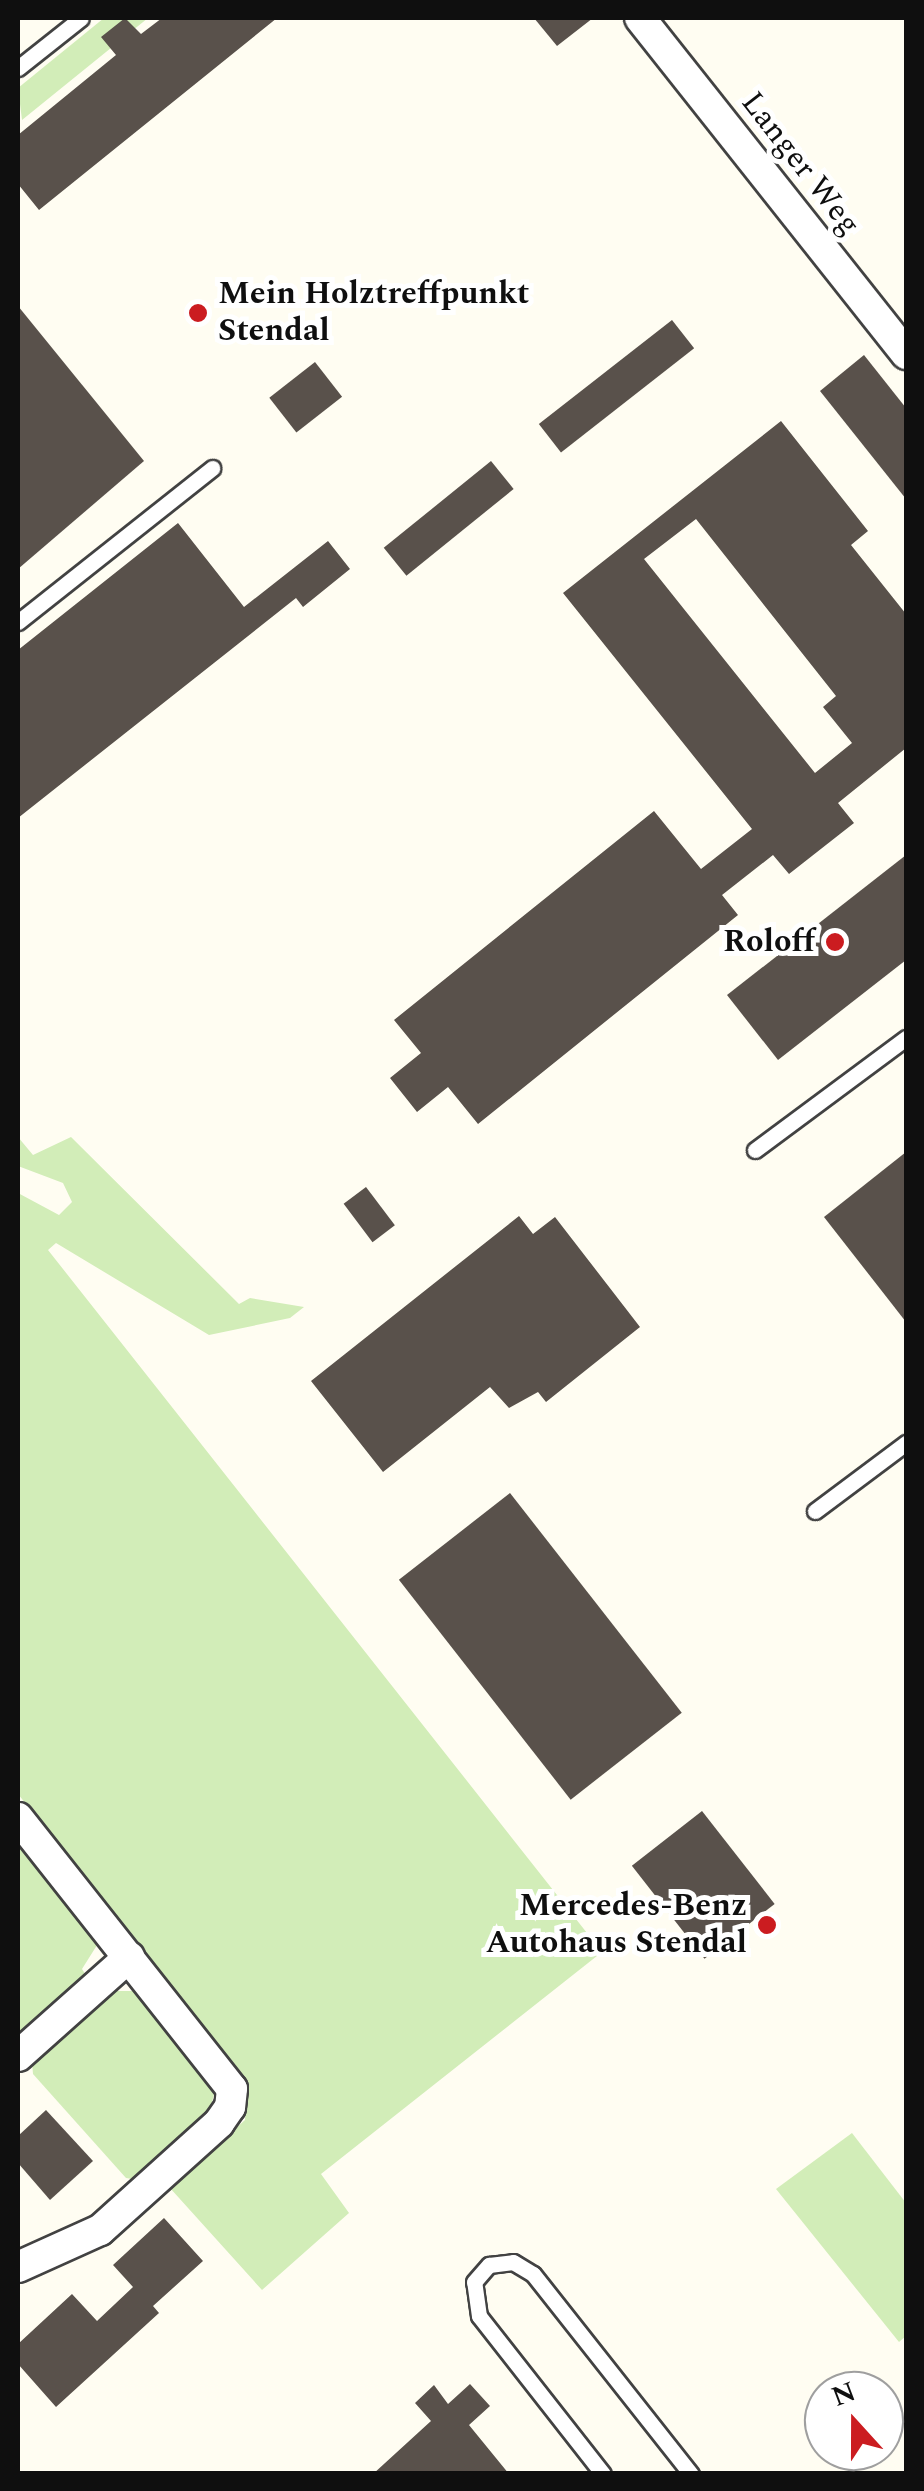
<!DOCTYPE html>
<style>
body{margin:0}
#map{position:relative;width:924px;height:2491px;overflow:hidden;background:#fffdf2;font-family:Spectral,serif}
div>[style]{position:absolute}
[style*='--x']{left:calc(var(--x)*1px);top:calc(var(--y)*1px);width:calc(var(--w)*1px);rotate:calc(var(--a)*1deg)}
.green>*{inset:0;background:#d2edb8}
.building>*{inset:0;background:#59514b;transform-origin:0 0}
.roads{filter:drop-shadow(2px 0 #424242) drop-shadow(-2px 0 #424242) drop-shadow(0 2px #424242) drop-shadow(0 -2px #424242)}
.lane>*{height:15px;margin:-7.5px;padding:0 7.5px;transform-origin:7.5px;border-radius:7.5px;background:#fff}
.street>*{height:30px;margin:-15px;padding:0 15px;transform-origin:15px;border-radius:15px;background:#fff}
.dots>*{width:28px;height:28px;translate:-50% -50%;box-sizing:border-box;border:5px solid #fff;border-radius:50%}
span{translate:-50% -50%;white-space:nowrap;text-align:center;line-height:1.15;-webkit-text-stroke:10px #fff;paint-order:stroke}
.street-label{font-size:32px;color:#0f0f0f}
.poi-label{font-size:32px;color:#0f0f0f;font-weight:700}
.left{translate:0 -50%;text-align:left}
.right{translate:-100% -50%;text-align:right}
.frame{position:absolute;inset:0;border:20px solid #0f0f0f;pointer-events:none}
.north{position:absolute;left:804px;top:2371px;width:100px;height:100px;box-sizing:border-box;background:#fff;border:2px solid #9f9f9f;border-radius:50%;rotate:339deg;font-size:28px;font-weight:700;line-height:40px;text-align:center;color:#0f0f0f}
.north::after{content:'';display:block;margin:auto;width:35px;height:45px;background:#cb1c20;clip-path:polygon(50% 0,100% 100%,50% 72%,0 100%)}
</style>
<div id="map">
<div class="green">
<i style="clip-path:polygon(104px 18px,148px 18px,22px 120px,18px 88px)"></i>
<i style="clip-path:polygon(18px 1137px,33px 1155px,71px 1137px,239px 1304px,250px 1298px,304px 1307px,290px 1318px,209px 1335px,56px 1243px,48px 1250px,602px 1952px,321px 2174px,349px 2213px,262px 2290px,170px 2188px,245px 2120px,246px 2079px,18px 1794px,18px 1193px,59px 1215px,72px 1202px,63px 1183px,18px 1166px)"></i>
<i style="clip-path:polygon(18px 1841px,99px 1942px,82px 1969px,87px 1977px,18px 2039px)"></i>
<i style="clip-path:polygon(117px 1991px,136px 1991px,215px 2091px,208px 2116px,138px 2180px,126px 2178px,33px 2074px,32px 2062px)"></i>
<i style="clip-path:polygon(852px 2133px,906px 2203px,906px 2336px,899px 2342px,776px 2189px)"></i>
</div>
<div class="building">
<i style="clip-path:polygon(125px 18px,141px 34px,162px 18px,277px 18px,39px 210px,18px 184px,18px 135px,116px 55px,101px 37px)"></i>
<i style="clip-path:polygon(534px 18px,593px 18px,557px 46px)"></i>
<i style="clip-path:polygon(18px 306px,144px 461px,18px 569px)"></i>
<i style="left:672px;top:320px;width:36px;height:169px;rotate:52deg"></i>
<i style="clip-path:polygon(864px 355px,906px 408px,906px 499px,820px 391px)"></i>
<i style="left:315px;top:362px;width:44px;height:58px;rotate:52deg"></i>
<i style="clip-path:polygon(evenodd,781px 421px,868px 531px,851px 545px,906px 614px,906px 748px,838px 803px,854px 823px,789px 874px,773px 855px,722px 895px,738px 915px,478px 1124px,448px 1087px,417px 1112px,390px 1078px,421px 1053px,394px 1020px,654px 811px,701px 869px,752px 829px,563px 593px,781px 421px,696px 519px,836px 696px,823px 707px,852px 743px,815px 773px,644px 559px,696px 519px)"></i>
<i style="left:491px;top:461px;width:36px;height:138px;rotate:51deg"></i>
<i style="clip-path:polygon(178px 523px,244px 607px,328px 541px,350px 569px,303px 607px,296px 598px,18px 818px,18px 650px)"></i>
<i style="clip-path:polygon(906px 855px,906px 960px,778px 1060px,727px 995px)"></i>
<i style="clip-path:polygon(906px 1152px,906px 1322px,824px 1217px)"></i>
<i style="left:366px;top:1187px;width:48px;height:28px;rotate:53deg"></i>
<i style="clip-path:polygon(519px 1216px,533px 1234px,555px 1217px,640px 1327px,546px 1402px,538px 1392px,509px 1408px,490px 1387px,383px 1472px,311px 1381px)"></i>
<i style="left:510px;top:1493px;width:279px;height:141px;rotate:52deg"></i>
<i style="left:702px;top:1811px;width:118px;height:89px;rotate:52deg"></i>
<i style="clip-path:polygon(46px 2110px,93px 2161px,50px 2200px,18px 2163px,18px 2136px)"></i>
<i style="clip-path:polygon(164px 2218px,203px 2261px,153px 2306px,159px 2313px,56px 2407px,18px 2364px,18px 2344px,72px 2294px,97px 2321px,133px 2287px,113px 2265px)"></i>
<i style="clip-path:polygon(470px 2384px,490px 2406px,469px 2425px,509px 2474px,373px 2474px,431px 2421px,415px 2403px,434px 2385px,448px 2404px)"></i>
</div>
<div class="roads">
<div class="lane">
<i style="--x:18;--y:68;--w:80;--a:-38.4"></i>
<i style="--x:18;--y:622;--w:248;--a:-38.4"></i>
<i style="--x:755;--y:1150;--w:188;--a:-36.6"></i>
<i style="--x:815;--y:1511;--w:114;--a:-36.8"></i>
<i style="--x:603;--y:2474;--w:201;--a:-128.1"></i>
<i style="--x:479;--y:2316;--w:34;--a:-98"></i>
<i style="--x:474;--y:2282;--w:23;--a:-49"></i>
<i style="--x:489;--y:2265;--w:24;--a:-7"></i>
<i style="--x:513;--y:2262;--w:23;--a:31"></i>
<i style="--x:533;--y:2274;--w:255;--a:51.7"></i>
</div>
<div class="street">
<i style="--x:640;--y:18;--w:429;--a:51.6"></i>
<i style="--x:18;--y:1818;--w:345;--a:51.7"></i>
<i style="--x:232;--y:2089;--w:18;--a:96"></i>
<i style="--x:230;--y:2107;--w:19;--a:125"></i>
<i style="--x:219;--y:2123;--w:160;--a:138"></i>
<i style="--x:100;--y:2230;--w:90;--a:155.7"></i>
<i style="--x:18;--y:2056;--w:149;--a:-41.7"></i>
</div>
</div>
<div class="dots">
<i style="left:198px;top:313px;background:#cb1c20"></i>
<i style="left:835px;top:942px;background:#cb1c20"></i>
<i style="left:767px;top:1925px;background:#cb1c20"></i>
</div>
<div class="street-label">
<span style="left:800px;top:164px;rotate:52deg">Langer Weg</span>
</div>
<div class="poi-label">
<span class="left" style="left:218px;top:313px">Mein Holztreffpunkt<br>Stendal</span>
<span class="right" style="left:815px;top:942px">Roloff</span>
<span class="right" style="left:747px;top:1925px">Mercedes-Benz<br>Autohaus Stendal</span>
</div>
<div class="frame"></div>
<div class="north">N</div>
</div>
